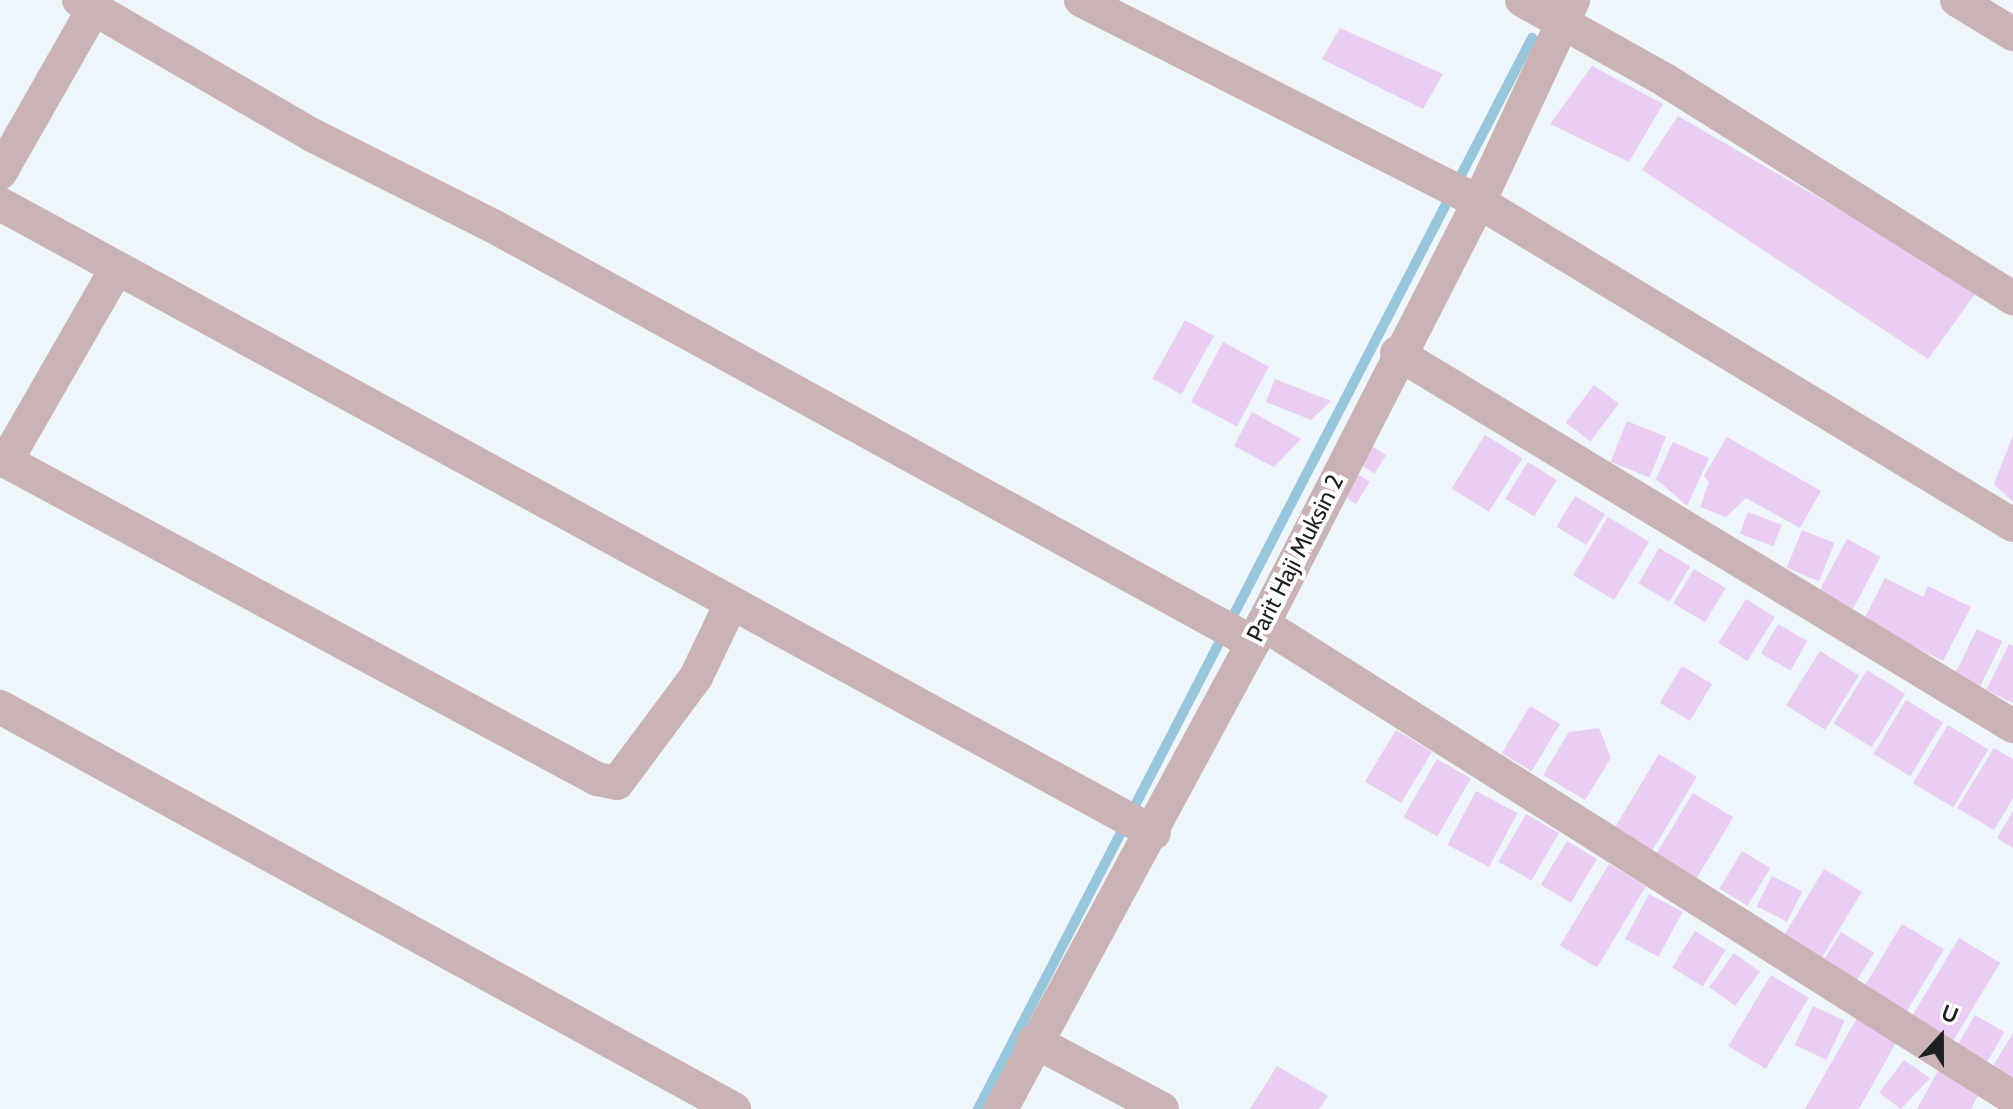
<!DOCTYPE html>
<style>
body{margin:0}
#map{position:relative;width:2013px;height:1109px;overflow:hidden;background:#eef5fb;font-family:Cabin,sans-serif}
div>[style]{position:absolute}
[style*='--x']{left:calc(var(--x)*1px);top:calc(var(--y)*1px);width:calc(var(--w)*1px);rotate:calc(var(--a)*1deg)}
.stream>*{height:10px;margin:-5px;padding:0 5px;transform-origin:5px;border-radius:5px;background:#97c6dd}
.building>*{inset:0;background:#e9cdf3;transform-origin:0 0}
.minor>*{height:34px;margin:-17px;padding:0 17px;transform-origin:17px;border-radius:17px;background:#cab3b4}
span{translate:-50% -50%;white-space:nowrap;text-align:center;line-height:1.15;-webkit-text-stroke:8px #fff;paint-order:stroke}
.street-label{font-size:24px;color:#1e2123}
.north{position:absolute;left:1901px;top:997px;width:80px;height:80px;-webkit-text-stroke:6px #fff;paint-order:stroke;rotate:21deg;font-size:22px;font-weight:700;line-height:32px;text-align:center;color:#1e2123}
.north::after{content:'';display:block;margin:auto;width:28px;height:36px;background:#1e2123;clip-path:polygon(50% 0,100% 100%,50% 72%,0 100%)}
</style>
<div id="map">
<div class="stream">
<i style="--x:978;--y:1109;--w:1206;--a:-62.65"></i>
</div>
<div class="building">
<i style="clip-path:polygon(1340px 28px,1443px 74px,1423px 109px,1322px 59px)"></i>
<i style="clip-path:polygon(1592px 66px,1663px 104px,1629px 162px,1550px 124px)"></i>
<i style="clip-path:polygon(1678px 116px,1978px 290px,1928px 359px,1642px 170px)"></i>
<i style="left:1185px;top:320px;width:33px;height:67px;rotate:29deg"></i>
<i style="left:1223px;top:342px;width:52px;height:68px;rotate:28deg"></i>
<i style="clip-path:polygon(1275px 379px,1331px 401px,1311px 420px,1266px 402px)"></i>
<i style="left:1594px;top:385px;width:31px;height:47px;rotate:37deg"></i>
<i style="clip-path:polygon(1252px 412px,1301px 439px,1274px 467px,1234px 446px)"></i>
<i style="left:1627px;top:421px;width:42px;height:44px;rotate:22deg"></i>
<i style="left:1485px;top:435px;width:44px;height:63px;rotate:32deg"></i>
<i style="clip-path:polygon(2013px 435px,2013px 502px,1994px 484px)"></i>
<i style="clip-path:polygon(1727px 437px,1821px 491px,1800px 528px,1746px 498px,1726px 517px,1700px 507px,1709px 482px,1704px 476px)"></i>
<i style="left:1359px;top:438px;width:32px;height:22px;rotate:32deg"></i>
<i style="clip-path:polygon(1673px 442px,1709px 458px,1687px 506px,1656px 479px)"></i>
<i style="left:1528px;top:462px;width:34px;height:43px;rotate:32deg"></i>
<i style="left:1346px;top:467px;width:28px;height:26px;rotate:32deg"></i>
<i style="left:1575px;top:496px;width:35px;height:36px;rotate:31deg"></i>
<i style="left:1748px;top:512px;width:36px;height:23px;rotate:21deg"></i>
<i style="left:1608px;top:517px;width:48px;height:68px;rotate:31deg"></i>
<i style="left:1802px;top:530px;width:35px;height:41px;rotate:22deg"></i>
<i style="left:1847px;top:539px;width:38px;height:59px;rotate:28deg"></i>
<i style="left:1659px;top:548px;width:36px;height:41px;rotate:30deg"></i>
<i style="left:1694px;top:569px;width:37px;height:40px;rotate:31deg"></i>
<i style="clip-path:polygon(1885px 578px,1923px 597px,1928px 586px,1971px 607px,1943px 661px,1863px 621px)"></i>
<i style="left:1746px;top:599px;width:34px;height:52px;rotate:32deg"></i>
<i style="left:1778px;top:624px;width:34px;height:34px;rotate:30deg"></i>
<i style="left:1977px;top:629px;width:28px;height:50px;rotate:26deg"></i>
<i style="clip-path:polygon(2009px 644px,2013px 646px,2013px 703px,1986px 690px)"></i>
<i style="left:1820px;top:651px;width:46px;height:64px;rotate:32deg"></i>
<i style="left:1682px;top:666px;width:35px;height:43px;rotate:31deg"></i>
<i style="left:1867px;top:670px;width:45px;height:63px;rotate:32deg"></i>
<i style="left:1906px;top:700px;width:43px;height:63px;rotate:31deg"></i>
<i style="left:1530px;top:706px;width:35px;height:55px;rotate:31deg"></i>
<i style="left:1948px;top:725px;width:47px;height:68px;rotate:31deg"></i>
<i style="clip-path:polygon(1599px 728px,1611px 758px,1585px 800px,1543px 775px,1569px 732px)"></i>
<i style="left:1396px;top:730px;width:42px;height:60px;rotate:31deg"></i>
<i style="clip-path:polygon(1994px 748px,2013px 759px,2013px 798px,1994px 830px,1957px 808px)"></i>
<i style="left:1659px;top:754px;width:44px;height:88px;rotate:31deg"></i>
<i style="left:1437px;top:759px;width:39px;height:67px;rotate:30deg"></i>
<i style="left:1476px;top:791px;width:47px;height:61px;rotate:28deg"></i>
<i style="left:1693px;top:793px;width:47px;height:73px;rotate:31deg"></i>
<i style="clip-path:polygon(2013px 811px,2013px 848px,1997px 838px)"></i>
<i style="left:1526px;top:814px;width:38px;height:55px;rotate:30deg"></i>
<i style="left:1567px;top:841px;width:35px;height:51px;rotate:31deg"></i>
<i style="left:1742px;top:851px;width:33px;height:44px;rotate:31deg"></i>
<i style="left:1609px;top:864px;width:43px;height:95px;rotate:31deg"></i>
<i style="left:1824px;top:869px;width:44px;height:89px;rotate:31deg"></i>
<i style="left:1772px;top:876px;width:34px;height:34px;rotate:27deg"></i>
<i style="left:1649px;top:894px;width:38px;height:51px;rotate:28deg"></i>
<i style="left:1902px;top:924px;width:49px;height:74px;rotate:31deg"></i>
<i style="left:1695px;top:931px;width:36px;height:43px;rotate:32deg"></i>
<i style="left:1841px;top:932px;width:39px;height:42px;rotate:32deg"></i>
<i style="left:1959px;top:938px;width:48px;height:97px;rotate:31deg"></i>
<i style="left:1734px;top:953px;width:32px;height:42px;rotate:36deg"></i>
<i style="left:1771px;top:975px;width:44px;height:83px;rotate:31deg"></i>
<i style="left:1813px;top:1006px;width:35px;height:43px;rotate:25deg"></i>
<i style="left:1975px;top:1015px;width:34px;height:40px;rotate:30deg"></i>
<i style="clip-path:polygon(1858px 1016px,1898px 1039px,1859px 1109px,1805px 1109px)"></i>
<i style="clip-path:polygon(2013px 1033px,2013px 1084px,1990px 1071px)"></i>
<i style="clip-path:polygon(1904px 1060px,1930px 1078px,1901px 1109px,1879px 1093px)"></i>
<i style="clip-path:polygon(1277px 1066px,1328px 1096px,1319px 1109px,1250px 1109px)"></i>
<i style="clip-path:polygon(1939px 1069px,1980px 1092px,1971px 1109px,1917px 1109px)"></i>
</div>
<div class="minor">
<i style="--x:79;--y:0;--w:269;--a:30.1"></i>
<i style="--x:312;--y:135;--w:203;--a:26.7"></i>
<i style="--x:493;--y:226;--w:867;--a:28.75"></i>
<i style="--x:1081;--y:0;--w:446;--a:26.9"></i>
<i style="--x:1479;--y:202;--w:624;--a:31.17"></i>
<i style="--x:1522;--y:0;--w:164;--a:29.2"></i>
<i style="--x:1665;--y:80;--w:411;--a:32.1"></i>
<i style="--x:1957;--y:0;--w:66;--a:31.3"></i>
<i style="--x:0;--y:173;--w:190;--a:-60.3"></i>
<i style="--x:0;--y:204;--w:1314;--a:28.59"></i>
<i style="--x:1397;--y:353;--w:720;--a:31.2"></i>
<i style="--x:0;--y:458;--w:678;--a:28.27"></i>
<i style="--x:597;--y:779;--w:20;--a:11"></i>
<i style="--x:617;--y:783;--w:132;--a:-53.3"></i>
<i style="--x:696;--y:677;--w:81;--a:-64.4"></i>
<i style="--x:6;--y:461;--w:220;--a:-60.1"></i>
<i style="--x:1263;--y:624;--w:887;--a:32.29"></i>
<i style="--x:0;--y:707;--w:837;--a:28.71"></i>
<i style="--x:1034;--y:1041;--w:145;--a:28"></i>
<i style="--x:1001;--y:1109;--w:551;--a:-61.62"></i>
<i style="--x:1263;--y:624;--w:474;--a:-62.9"></i>
<i style="--x:1479;--y:202;--w:223;--a:-65"></i>
</div>
<div class="street-label">
<span style="left:1295px;top:558px;rotate:-63deg">Parit Haji Muksin 2</span>
</div>
<div class="north">U</div>
</div>
